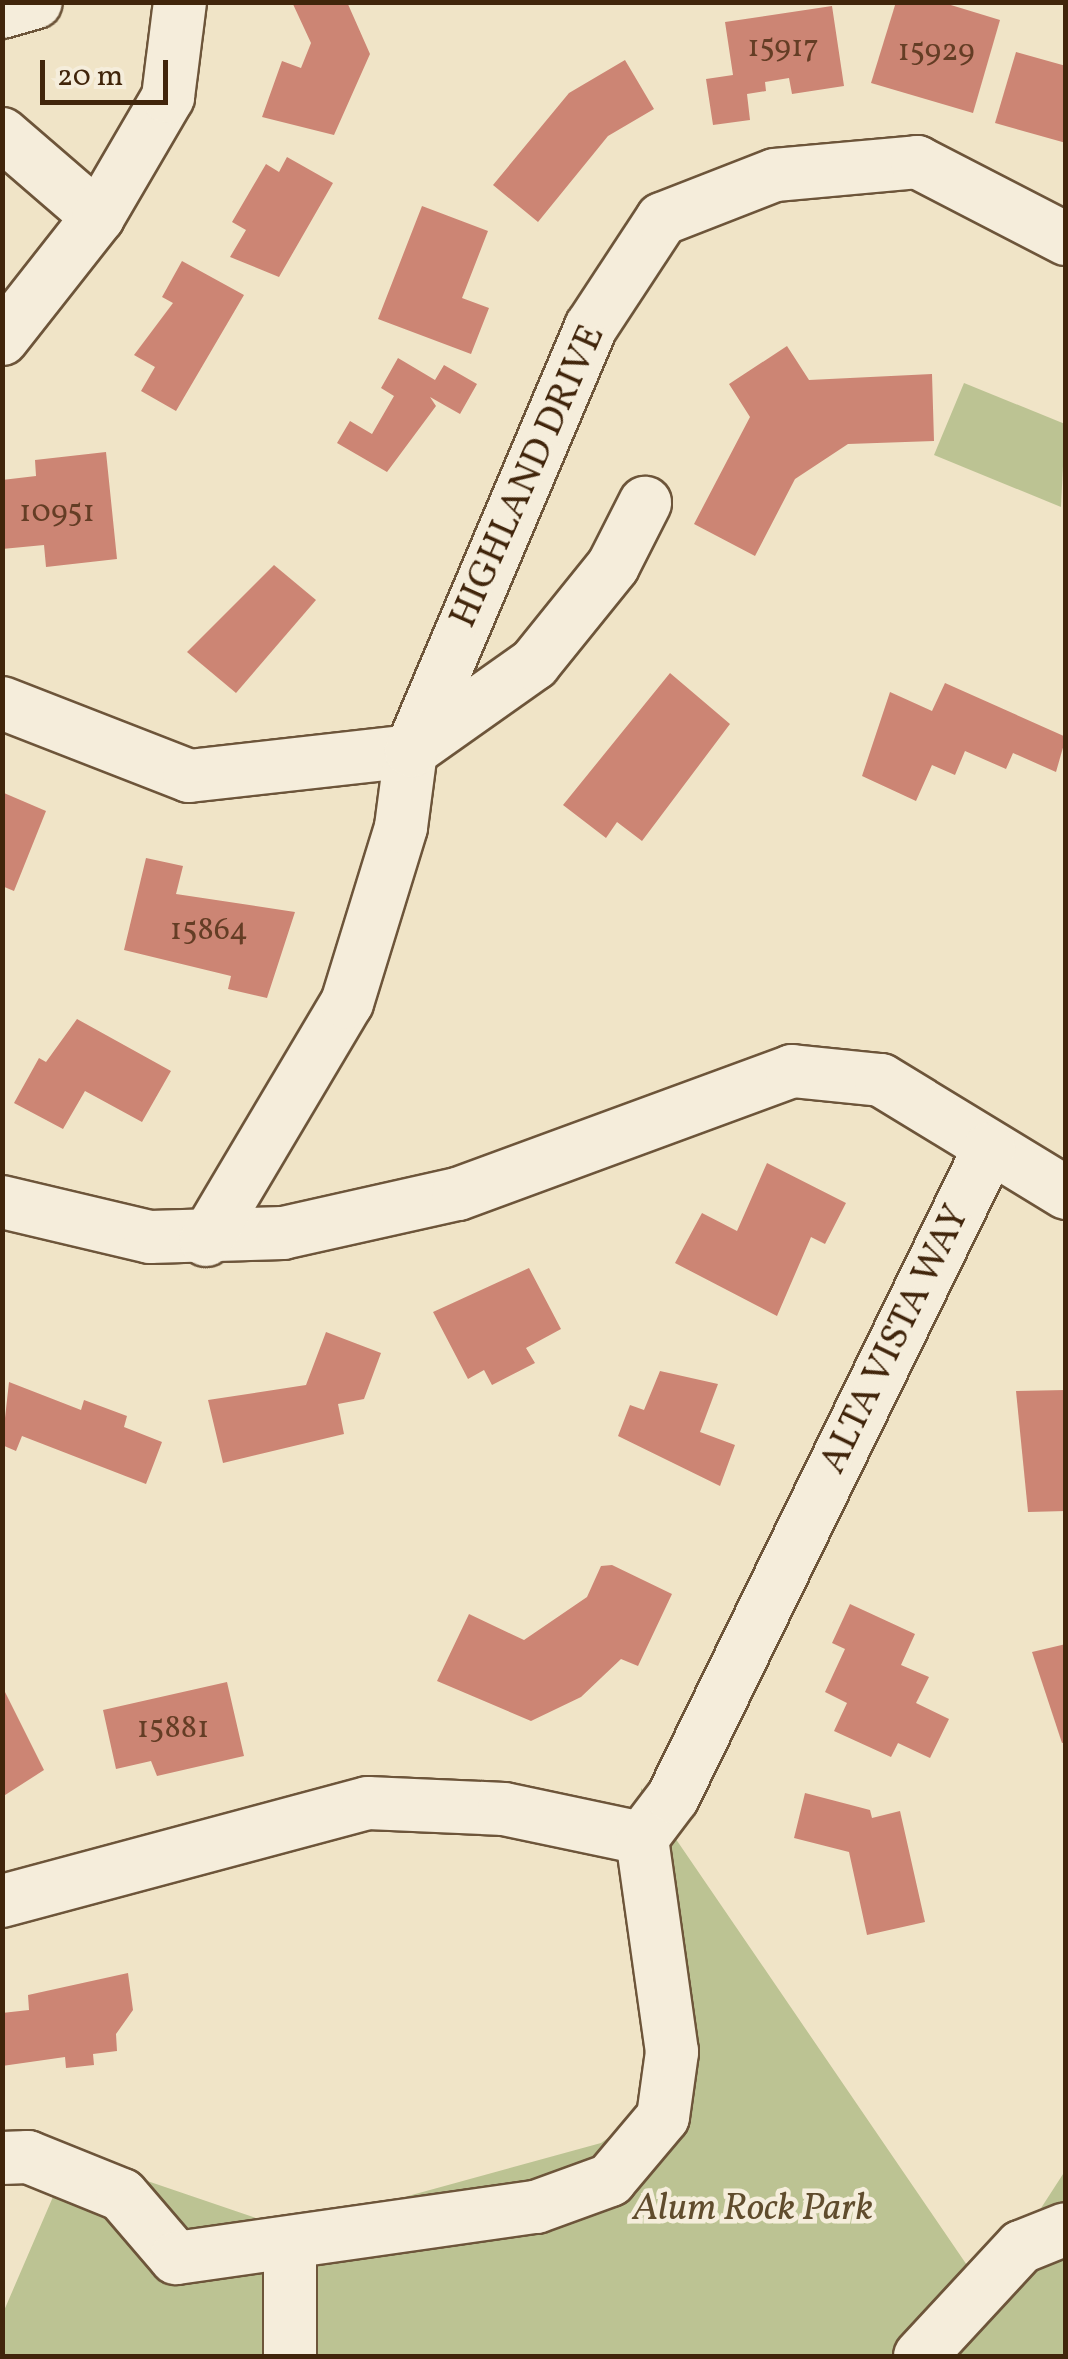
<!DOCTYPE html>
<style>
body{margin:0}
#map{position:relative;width:1068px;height:2359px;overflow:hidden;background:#f0e4c7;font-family:Vollkorn,serif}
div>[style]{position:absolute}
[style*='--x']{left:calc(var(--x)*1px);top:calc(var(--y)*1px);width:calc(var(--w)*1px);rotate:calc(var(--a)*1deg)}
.green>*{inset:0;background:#bcc393}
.building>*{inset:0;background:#cc8574}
.roads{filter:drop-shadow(2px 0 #6d553a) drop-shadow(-2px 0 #6d553a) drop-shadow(0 2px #6d553a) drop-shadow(0 -2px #6d553a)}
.minor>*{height:52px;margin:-26px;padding:0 26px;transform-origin:26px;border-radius:26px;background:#f5eddb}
span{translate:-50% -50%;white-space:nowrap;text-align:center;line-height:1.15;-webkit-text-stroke:9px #f5eddb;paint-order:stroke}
.number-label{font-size:32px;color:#643d25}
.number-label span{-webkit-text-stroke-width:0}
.street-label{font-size:38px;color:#41250b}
.park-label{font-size:38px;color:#604c2d;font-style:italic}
.frame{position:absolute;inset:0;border:5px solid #41250b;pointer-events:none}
.scale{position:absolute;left:40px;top:60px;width:128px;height:45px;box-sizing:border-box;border:5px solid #41250b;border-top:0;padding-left:12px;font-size:30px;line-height:35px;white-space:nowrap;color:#41250b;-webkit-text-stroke:8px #f5eddb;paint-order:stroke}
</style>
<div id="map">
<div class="green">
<i style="clip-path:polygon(964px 383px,1065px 424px,1061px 507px,934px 455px)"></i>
<i style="clip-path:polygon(641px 1788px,986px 2293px,1065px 2171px,1065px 2356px,3px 2356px,3px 2313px,71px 2155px,288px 2229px,601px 2143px,646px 2111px)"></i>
</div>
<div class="building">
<i style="clip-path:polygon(292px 2px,347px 2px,370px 54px,334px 135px,262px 117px,282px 61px,301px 68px,311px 43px)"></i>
<i style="clip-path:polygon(896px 2px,941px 2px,1000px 20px,973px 113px,871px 83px)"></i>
<i style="clip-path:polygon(832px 6px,844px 86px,792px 94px,789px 78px,765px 82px,766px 91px,747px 94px,750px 120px,713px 125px,706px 79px,733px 75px,725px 22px)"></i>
<i style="clip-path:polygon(1016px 52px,1066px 66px,1066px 143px,995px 123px)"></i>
<i style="clip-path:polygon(625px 60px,654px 109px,608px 136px,538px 222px,493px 185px,569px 93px)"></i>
<i style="clip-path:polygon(287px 157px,333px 183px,279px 277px,230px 257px,246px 230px,232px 222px,266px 164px,279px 172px)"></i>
<i style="clip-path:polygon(422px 206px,488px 231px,462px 298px,489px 308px,471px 354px,378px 319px)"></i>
<i style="clip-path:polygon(182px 261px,244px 295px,176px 411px,141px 391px,155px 367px,134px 355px,173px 303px,162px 297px)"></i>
<i style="clip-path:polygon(787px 346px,809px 380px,932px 374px,934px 441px,848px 444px,795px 479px,755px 556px,694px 524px,750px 417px,729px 384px)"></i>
<i style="clip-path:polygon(398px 358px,435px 380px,444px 365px,477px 384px,460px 414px,430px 397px,436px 406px,387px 472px,337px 443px,350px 421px,372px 434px,394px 396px,381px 388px)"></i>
<i style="clip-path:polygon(106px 452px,117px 559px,46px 567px,44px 545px,2px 549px,2px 480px,36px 476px,35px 460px)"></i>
<i style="clip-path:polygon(274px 565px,316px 600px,236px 693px,187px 652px)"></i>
<i style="clip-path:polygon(670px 673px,730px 724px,642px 841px,617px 822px,606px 838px,563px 805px)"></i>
<i style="clip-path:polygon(945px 683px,1066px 737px,1056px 772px,1013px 753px,1006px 769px,965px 751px,955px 775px,932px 765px,916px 801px,862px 776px,890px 692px,932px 711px)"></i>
<i style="clip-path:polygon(4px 793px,46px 811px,14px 891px,2px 886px)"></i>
<i style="clip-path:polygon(146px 858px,183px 866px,176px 894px,295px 912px,267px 998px,228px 989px,231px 976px,124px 950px)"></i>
<i style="clip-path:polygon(77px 1019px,171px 1071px,142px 1122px,85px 1091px,63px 1129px,14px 1103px,39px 1058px,46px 1062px)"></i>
<i style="clip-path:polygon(767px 1163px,846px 1203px,825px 1244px,811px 1237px,777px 1316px,675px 1263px,702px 1213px,737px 1231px)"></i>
<i style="clip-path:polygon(529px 1268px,561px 1329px,526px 1348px,535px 1363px,492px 1385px,484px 1370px,468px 1379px,433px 1312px)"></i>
<i style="clip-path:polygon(326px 1332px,381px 1353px,364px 1399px,338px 1404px,344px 1434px,223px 1463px,208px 1400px,306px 1385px)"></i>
<i style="clip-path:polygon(660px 1371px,718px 1384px,700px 1432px,735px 1445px,720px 1486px,618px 1436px,630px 1405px,644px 1410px)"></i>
<i style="clip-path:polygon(9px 1382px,81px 1410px,84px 1400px,127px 1416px,124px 1427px,162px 1442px,146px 1484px,22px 1436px,16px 1451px,2px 1445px)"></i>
<i style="clip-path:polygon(1066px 1390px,1066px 1511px,1028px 1512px,1016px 1391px)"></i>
<i style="clip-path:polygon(612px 1565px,672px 1594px,638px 1666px,621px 1659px,581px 1697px,531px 1721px,437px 1681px,469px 1614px,524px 1640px,587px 1597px,601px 1566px)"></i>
<i style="clip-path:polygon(850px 1604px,915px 1634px,901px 1665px,929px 1677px,916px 1703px,949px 1719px,930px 1758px,898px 1743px,891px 1757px,834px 1731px,847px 1703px,825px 1692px,845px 1649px,832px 1643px)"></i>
<i style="clip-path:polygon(1066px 1644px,1066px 1742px,1062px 1743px,1032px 1652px)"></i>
<i style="clip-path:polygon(227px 1682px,244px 1756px,157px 1776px,151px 1761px,116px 1769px,103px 1710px)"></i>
<i style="clip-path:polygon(2px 1686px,44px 1770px,2px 1797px)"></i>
<i style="clip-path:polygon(805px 1793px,870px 1810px,872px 1818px,900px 1811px,925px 1922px,867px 1935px,849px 1852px,794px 1838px)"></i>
<i style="clip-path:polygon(128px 1973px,133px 2010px,116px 2034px,117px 2051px,93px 2054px,94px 2065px,66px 2068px,65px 2057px,2px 2066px,2px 2013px,29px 2010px,28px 1995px)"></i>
</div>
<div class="roads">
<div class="minor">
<i style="--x:2;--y:12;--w:35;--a:-16"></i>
<i style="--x:2;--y:134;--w:127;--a:40.8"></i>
<i style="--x:2;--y:339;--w:155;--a:-51.8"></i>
<i style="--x:98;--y:217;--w:139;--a:-59.7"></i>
<i style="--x:168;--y:97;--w:96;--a:-82.8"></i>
<i style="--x:2;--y:703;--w:201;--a:21.3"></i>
<i style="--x:189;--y:776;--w:223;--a:-6.4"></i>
<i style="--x:411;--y:751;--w:151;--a:-35.3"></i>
<i style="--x:534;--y:664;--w:126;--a:-51.1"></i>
<i style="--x:613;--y:566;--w:71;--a:-63.1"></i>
<i style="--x:2;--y:1202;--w:152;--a:13.3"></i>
<i style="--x:150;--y:1237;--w:133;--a:-1.7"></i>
<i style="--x:283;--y:1233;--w:179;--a:-12.6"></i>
<i style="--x:458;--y:1194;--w:356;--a:-20.2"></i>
<i style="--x:792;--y:1071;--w:89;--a:5.8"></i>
<i style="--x:881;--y:1080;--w:217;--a:31.4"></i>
<i style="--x:206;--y:1240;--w:276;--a:-59.3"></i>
<i style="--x:347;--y:1003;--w:184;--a:-72.9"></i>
<i style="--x:401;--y:827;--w:77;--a:-82.5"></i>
<i style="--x:411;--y:751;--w:461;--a:-67"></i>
<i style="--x:591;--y:327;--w:129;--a:-56.7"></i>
<i style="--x:662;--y:219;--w:121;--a:-21.3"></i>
<i style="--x:775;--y:175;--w:143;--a:-5.2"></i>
<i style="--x:917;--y:162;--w:168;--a:27.3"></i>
<i style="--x:2;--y:1901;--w:379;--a:-15"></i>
<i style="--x:368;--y:1803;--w:136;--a:2.5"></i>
<i style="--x:504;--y:1809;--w:141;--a:11.9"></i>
<i style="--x:2;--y:2158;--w:26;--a:-2"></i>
<i style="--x:28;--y:2157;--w:101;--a:22"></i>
<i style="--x:122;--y:2195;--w:83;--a:49.4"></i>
<i style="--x:176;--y:2258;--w:364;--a:-8.1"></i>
<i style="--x:536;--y:2207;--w:79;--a:-20"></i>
<i style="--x:610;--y:2180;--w:82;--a:-49.9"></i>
<i style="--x:663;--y:2117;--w:66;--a:-82.1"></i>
<i style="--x:672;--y:2052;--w:216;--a:-98"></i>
<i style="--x:642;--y:1838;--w:51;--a:-52.9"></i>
<i style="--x:673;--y:1797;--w:721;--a:-64"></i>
<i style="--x:290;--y:2356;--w:109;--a:-90"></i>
<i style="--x:920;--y:2356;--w:149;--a:-47.2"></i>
<i style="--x:1021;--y:2247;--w:48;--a:-21.8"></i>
</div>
</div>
<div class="number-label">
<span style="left:783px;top:48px">15917</span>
<span style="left:936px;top:52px">15929</span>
<span style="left:57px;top:513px">10951</span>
<span style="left:209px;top:931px">15864</span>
<span style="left:173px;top:1729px">15881</span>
</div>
<div class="street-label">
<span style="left:529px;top:477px;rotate:-66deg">HIGHLAND DRIVE</span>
<span style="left:896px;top:1340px;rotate:-64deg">ALTA VISTA WAY</span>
</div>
<div class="park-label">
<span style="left:753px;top:2210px">Alum Rock Park</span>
</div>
<div class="frame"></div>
<div class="scale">20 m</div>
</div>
